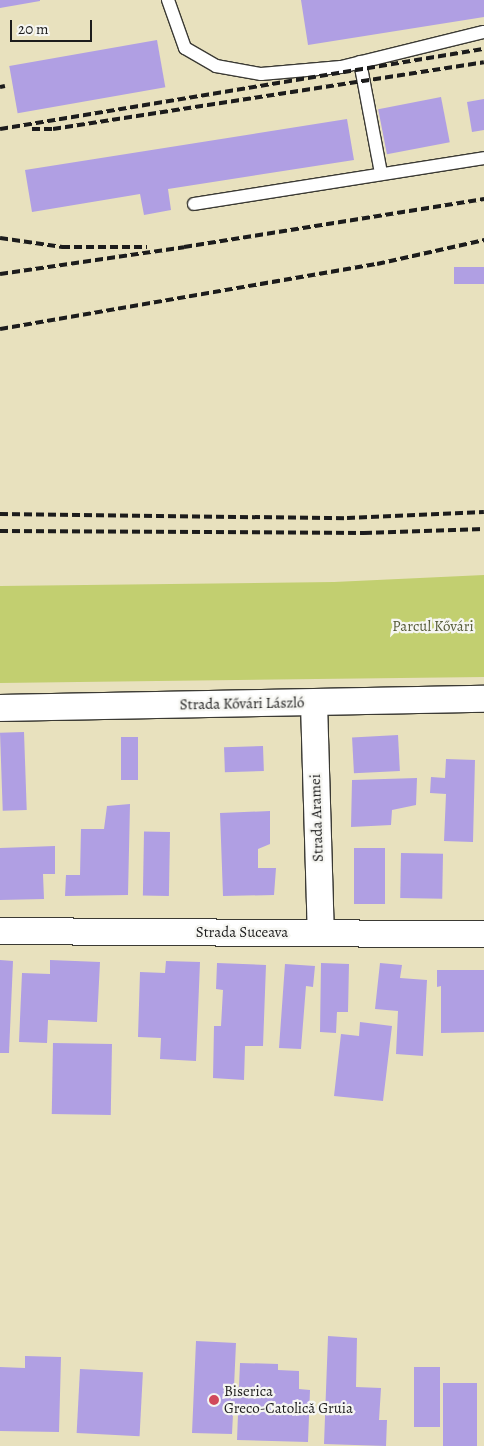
<!DOCTYPE html>
<meta charset="utf-8">
<style>
body{margin:0}
#map{position:relative;width:484px;height:1446px;overflow:hidden;background:#e8e1be;font-family:Alegreya,serif}
div>[style]{position:absolute}
[style*='--x']{left:calc(var(--x)*1px);top:calc(var(--y)*1px);width:calc(var(--w)*1px);rotate:calc(var(--a)*1deg)}
.green>*{inset:0;background:#c2cf70}
.building>*{inset:0;background:#b09fe3;transform-origin:0 0}
.roads{filter:drop-shadow(1px 0 #3b3a34) drop-shadow(-1px 0 #3b3a34) drop-shadow(0 1px #3b3a34) drop-shadow(0 -1px #3b3a34)}
.lane>*{height:12px;margin:-6px;padding:0 6px;transform-origin:6px;border-radius:6px;background:#fff}
.street>*{height:26px;margin:-13px;padding:0 13px;transform-origin:13px;border-radius:13px;background:#fff}
.rail>*{height:4px;margin-top:-2px;transform-origin:0;background:repeating-linear-gradient(90deg,#1c1c1c 0 8px,transparent 0 12px)}
.dots>*{width:14px;height:14px;translate:-50% -50%;box-sizing:border-box;border:2px solid #f6f6f2;border-radius:50%}
span{translate:-50% -50%;white-space:nowrap;text-align:center;line-height:1.15;-webkit-text-stroke:4.5px #f6f6f2;paint-order:stroke}
.park-label{font-size:15px;color:#565b39}
.street-label{font-size:15px;color:#1c1c1c}
.poi-label{font-size:15px;color:#1c1c1c}
.left{translate:0 -50%;text-align:left}
.scale{position:absolute;left:10px;top:20px;width:82px;height:22px;box-sizing:border-box;border:2px solid #1c1c1c;border-top:0;padding-left:6px;font-size:15px;line-height:18px;white-space:nowrap;color:#1c1c1c;-webkit-text-stroke:4px #f6f6f2;paint-order:stroke}
</style>
<div id="map">
<div class="green">
<i style="clip-path:polygon(484px 575px,484px 677px,0 683px,0 586px,334px 582px)"></i>
</div>
<div class="building">
<i style="clip-path:polygon(0 0,40px 0,40px 1px,0 8px)"></i>
<i style="clip-path:polygon(301px 0,484px 0,484px 17px,308px 45px)"></i>
<i style="left:157px;top:40px;width:48px;height:150px;rotate:80deg"></i>
<i style="left:441px;top:97px;width:46px;height:64px;rotate:79deg"></i>
<i style="clip-path:polygon(484px 99px,484px 130px,472px 132px,467px 102px)"></i>
<i style="clip-path:polygon(347px 119px,354px 160px,168px 189px,171px 210px,144px 215px,140px 194px,32px 212px,25px 170px)"></i>
<i style="left:484px;top:267px;width:17px;height:30px;rotate:90deg"></i>
<i style="left:24px;top:732px;width:78px;height:24px;rotate:88deg"></i>
<i style="left:398px;top:735px;width:36px;height:46px;rotate:87deg"></i>
<i style="left:121px;top:737px;width:17px;height:43px"></i>
<i style="left:263px;top:746px;width:25px;height:39px;rotate:88deg"></i>
<i style="clip-path:polygon(446px 759px,475px 760px,473px 842px,444px 841px,446px 794px,430px 793px,431px 777px,445px 778px)"></i>
<i style="clip-path:polygon(417px 778px,416px 805px,392px 810px,391px 825px,351px 827px,352px 780px)"></i>
<i style="clip-path:polygon(130px 804px,128px 895px,65px 896px,66px 875px,80px 875px,81px 829px,104px 829px,107px 806px)"></i>
<i style="clip-path:polygon(270px 811px,270px 844px,258px 849px,258px 868px,276px 868px,274px 895px,223px 896px,220px 813px)"></i>
<i style="left:170px;top:832px;width:64px;height:26px;rotate:91deg"></i>
<i style="clip-path:polygon(55px 846px,55px 874px,43px 874px,44px 899px,0 900px,0 848px)"></i>
<i style="left:354px;top:848px;width:31px;height:56px"></i>
<i style="left:401px;top:853px;width:42px;height:45px;rotate:1deg"></i>
<i style="clip-path:polygon(0 960px,13px 961px,9px 1053px,0 1053px)"></i>
<i style="clip-path:polygon(50px 960px,100px 962px,97px 1022px,48px 1020px,47px 1043px,19px 1042px,22px 973px,50px 974px)"></i>
<i style="clip-path:polygon(166px 961px,200px 962px,196px 1061px,160px 1059px,161px 1038px,138px 1037px,140px 972px,165px 973px)"></i>
<i style="clip-path:polygon(217px 963px,266px 965px,263px 1046px,245px 1046px,244px 1080px,213px 1078px,214px 1026px,221px 1026px,223px 990px,216px 989px)"></i>
<i style="clip-path:polygon(321px 963px,349px 964px,348px 1012px,337px 1012px,336px 1033px,320px 1032px)"></i>
<i style="clip-path:polygon(380px 963px,402px 965px,400px 978px,427px 980px,423px 1056px,396px 1054px,398px 1011px,375px 1009px)"></i>
<i style="clip-path:polygon(285px 964px,315px 966px,313px 987px,306px 986px,301px 1049px,279px 1048px)"></i>
<i style="clip-path:polygon(437px 970px,484px 970px,484px 1032px,441px 1033px,441px 986px,437px 987px)"></i>
<i style="clip-path:polygon(360px 1022px,392px 1026px,383px 1101px,334px 1096px,341px 1034px,359px 1036px)"></i>
<i style="left:53px;top:1043px;width:59px;height:71px;rotate:1deg"></i>
<i style="clip-path:polygon(328px 1336px,357px 1338px,356px 1387px,381px 1388px,379px 1420px,387px 1420px,386px 1446px,324px 1444px)"></i>
<i style="clip-path:polygon(196px 1341px,236px 1343px,234px 1387px,239px 1387px,240px 1363px,278px 1364px,278px 1370px,299px 1371px,299px 1389px,310px 1390px,308px 1442px,237px 1440px,238px 1414px,233px 1414px,232px 1434px,192px 1433px)"></i>
<i style="clip-path:polygon(25px 1356px,61px 1357px,59px 1432px,0 1431px,0 1367px,25px 1368px)"></i>
<i style="left:414px;top:1367px;width:26px;height:60px"></i>
<i style="left:80px;top:1369px;width:63px;height:64px;rotate:3deg"></i>
<i style="left:443px;top:1383px;width:34px;height:63px"></i>
</div>
<div class="roads">
<div class="lane">
<i style="--x:168;--y:0;--w:51;--a:70.5"></i>
<i style="--x:185;--y:48;--w:36;--a:30"></i>
<i style="--x:216;--y:66;--w:46;--a:10.1"></i>
<i style="--x:261;--y:74;--w:80;--a:-5"></i>
<i style="--x:341;--y:67;--w:147;--a:-13.8"></i>
<i style="--x:360;--y:62;--w:113;--a:79.3"></i>
<i style="--x:194;--y:204;--w:294;--a:-9"></i>
</div>
<div class="street">
<i style="--x:314;--y:703;--w:230;--a:88.3"></i>
<i style="--x:0;--y:708;--w:484;--a:-1.1"></i>
<i style="--x:0;--y:931;--w:484;--a:0.4"></i>
</div>
</div>
<div class="rail">
<i style="--x:0;--y:87;--w:5;--a:-11"></i>
<i style="--x:0;--y:129;--w:491;--a:-9.4"></i>
<i style="--x:32;--y:129;--w:21;--a:0"></i>
<i style="--x:53;--y:129;--w:436;--a:-8.8"></i>
<i style="--x:0;--y:238;--w:63;--a:8.3"></i>
<i style="--x:62;--y:247;--w:85;--a:0"></i>
<i style="--x:0;--y:274;--w:186;--a:-8.3"></i>
<i style="--x:184;--y:247;--w:304;--a:-9.1"></i>
<i style="--x:0;--y:329;--w:383;--a:-9.8"></i>
<i style="--x:377;--y:264;--w:110;--a:-12.6"></i>
<i style="--x:0;--y:514;--w:347;--a:0.7"></i>
<i style="--x:347;--y:518;--w:137;--a:-2.5"></i>
<i style="--x:0;--y:531;--w:364;--a:0.3"></i>
<i style="--x:364;--y:533;--w:120;--a:-1.9"></i>
</div>
<div class="dots">
<i style="left:214px;top:1400px;background:#d1495b"></i>
</div>
<div class="park-label">
<span style="left:433px;top:627px">Parcul Kővári</span>
</div>
<div class="street-label">
<span style="left:242px;top:704px;rotate:-1deg">Strada Kővári László</span>
<span style="left:317px;top:818px;rotate:-92deg">Strada Aramei</span>
<span style="left:242px;top:933px">Strada Suceava</span>
</div>
<div class="poi-label">
<span class="left" style="left:224px;top:1400px">Biserica<br>Greco-Catolică Gruia</span>
</div>
<div class="scale">20 m</div>
</div>
